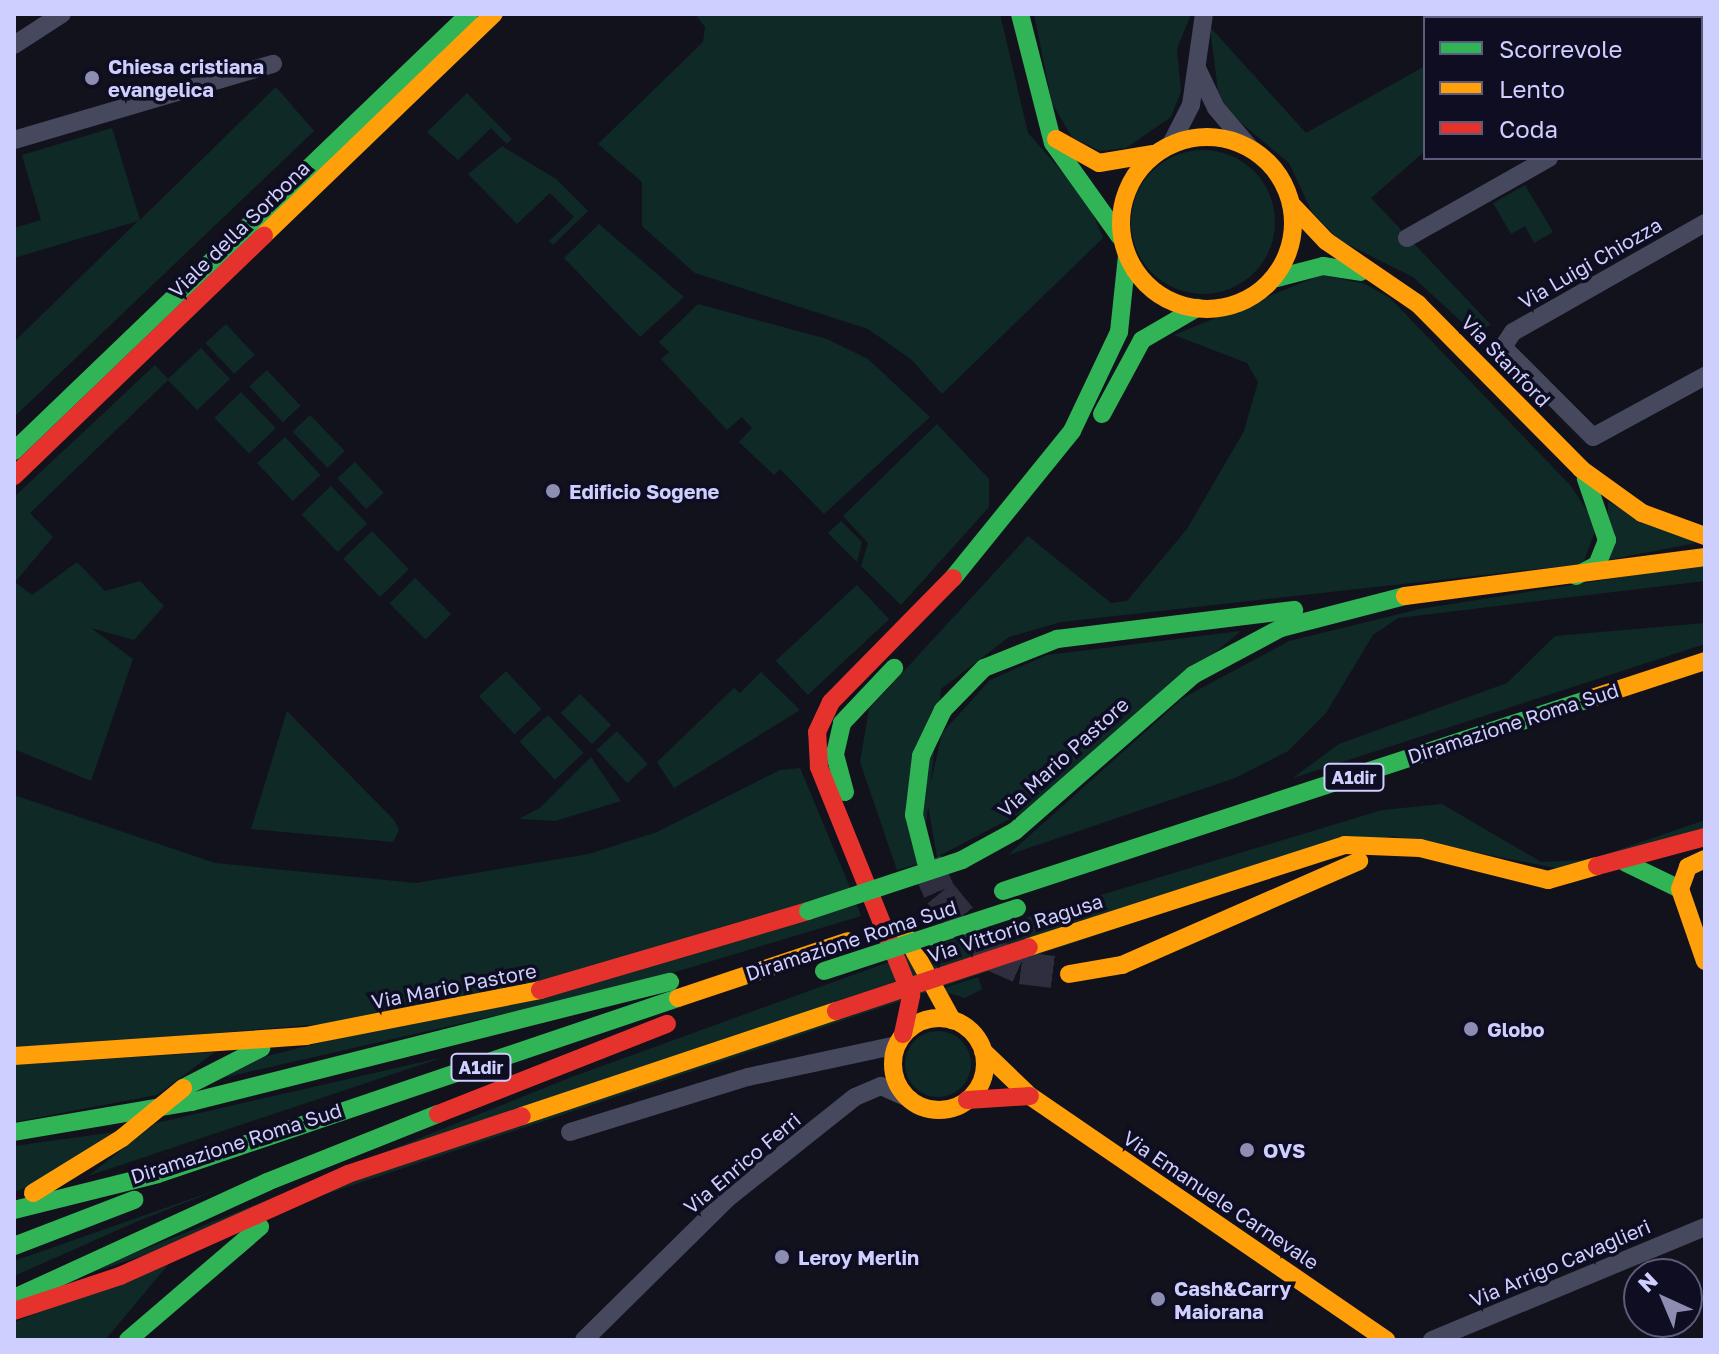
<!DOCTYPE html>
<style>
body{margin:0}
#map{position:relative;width:1719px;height:1354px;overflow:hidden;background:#12121d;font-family:"Golos Text",sans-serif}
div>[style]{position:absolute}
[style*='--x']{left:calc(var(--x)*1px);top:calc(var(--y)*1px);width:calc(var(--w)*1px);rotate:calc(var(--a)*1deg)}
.green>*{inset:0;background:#0f2927;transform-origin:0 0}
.round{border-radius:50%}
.highway-tunnel>*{height:32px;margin-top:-16px;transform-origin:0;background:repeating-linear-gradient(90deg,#2e2e3f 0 32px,transparent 0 48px)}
.street>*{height:18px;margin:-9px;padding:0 9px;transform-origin:9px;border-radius:9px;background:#46485e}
.fast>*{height:18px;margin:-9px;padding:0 9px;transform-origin:9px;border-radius:9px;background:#30b455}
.slow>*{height:18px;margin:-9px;padding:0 9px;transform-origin:9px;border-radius:9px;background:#ff9f0a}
.slow>.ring{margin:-9px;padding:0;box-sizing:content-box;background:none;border:18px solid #ff9f0a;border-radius:50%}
.jam>*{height:18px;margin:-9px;padding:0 9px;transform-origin:9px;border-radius:9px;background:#e5322d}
.fast-bridge>*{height:18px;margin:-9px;padding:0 9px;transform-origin:9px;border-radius:9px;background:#30b455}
.slow-bridge>*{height:18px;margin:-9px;padding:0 9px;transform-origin:9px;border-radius:9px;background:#ff9f0a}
.jam-bridge>*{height:18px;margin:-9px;padding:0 9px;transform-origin:9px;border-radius:9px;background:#e5322d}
.dots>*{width:22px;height:22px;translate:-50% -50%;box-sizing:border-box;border:4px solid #0e0d22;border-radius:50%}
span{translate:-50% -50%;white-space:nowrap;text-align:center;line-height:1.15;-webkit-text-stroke:7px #0e0d22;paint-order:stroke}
.shield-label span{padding:2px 6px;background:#0e0d22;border:2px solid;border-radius:6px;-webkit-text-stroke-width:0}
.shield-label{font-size:18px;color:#cecfff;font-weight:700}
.poi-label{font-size:20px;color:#cecfff;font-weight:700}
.left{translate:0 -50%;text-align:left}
.street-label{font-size:20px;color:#cecfff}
.frame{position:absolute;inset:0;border:16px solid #cecfff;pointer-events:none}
.legend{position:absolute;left:1423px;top:16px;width:280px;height:144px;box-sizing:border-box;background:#0e0d22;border:2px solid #5b5b7a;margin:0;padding:10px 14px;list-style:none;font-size:24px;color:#cecfff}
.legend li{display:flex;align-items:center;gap:16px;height:40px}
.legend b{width:40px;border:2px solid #5b5b7a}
.north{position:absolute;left:1623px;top:1258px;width:80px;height:80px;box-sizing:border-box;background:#0e0d22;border:2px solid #5b5b7a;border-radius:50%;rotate:316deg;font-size:22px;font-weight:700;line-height:32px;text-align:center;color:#cecfff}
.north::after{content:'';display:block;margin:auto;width:28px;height:36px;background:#8c8db0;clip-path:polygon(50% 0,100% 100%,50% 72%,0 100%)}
</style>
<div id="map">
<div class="green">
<i style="clip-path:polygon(695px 14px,1000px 14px,1028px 133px,1087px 200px,1103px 238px,942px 394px,912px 360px,868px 329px,695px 273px,642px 226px,642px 182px,598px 144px,703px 42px,705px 27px)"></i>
<i style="clip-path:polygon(1034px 14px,1191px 14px,1177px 49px,1181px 91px,1171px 117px,1126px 148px,1100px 151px,1072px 137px,1052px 103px)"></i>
<i style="clip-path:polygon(1210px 27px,1306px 133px,1425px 66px,1425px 151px,1371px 198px,1491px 325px,1476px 331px,1464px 324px,1413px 277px,1339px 240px,1312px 212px,1289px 163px,1229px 113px,1218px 91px)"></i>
<i style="clip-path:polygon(276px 87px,314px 131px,14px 417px,14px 342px,138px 221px,14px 258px,14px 228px,41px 220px,22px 155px,112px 128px,140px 220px)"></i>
<i style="clip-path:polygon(467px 93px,512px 139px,507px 144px,491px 128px,458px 160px,427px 132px)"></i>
<i style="clip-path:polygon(502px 146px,556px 179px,588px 211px,553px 245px,549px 241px,574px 217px,550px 193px,517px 224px,468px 174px)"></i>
<i class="round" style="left:1131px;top:150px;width:144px;height:144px"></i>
<i style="clip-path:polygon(1525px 185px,1553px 232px,1534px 243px,1525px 226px,1511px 234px,1493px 203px)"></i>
<i style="clip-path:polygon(599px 224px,684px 297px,640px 337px,564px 258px)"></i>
<i style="clip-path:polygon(1321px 275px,1365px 284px,1390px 298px,1571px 486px,1597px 526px,1583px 564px,1061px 622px,1009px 637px,941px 689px,922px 863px,897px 870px,860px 762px,869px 709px,1028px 536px,1111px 603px,1127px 601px,1187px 529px,1244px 431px,1258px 382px,1247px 363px,1174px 335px)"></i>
<i style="clip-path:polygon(698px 304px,827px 339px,868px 359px,930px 417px,824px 514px,780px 469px,774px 475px,739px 442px,752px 428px,742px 417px,727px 430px,661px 359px,669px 352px,659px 342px)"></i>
<i style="left:226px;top:324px;width:42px;height:28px;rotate:47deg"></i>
<i style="clip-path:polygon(201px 348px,230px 379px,197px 410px,168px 380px,30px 513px,53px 537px,15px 582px,32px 595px,77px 562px,105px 591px,140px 581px,164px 606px,134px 640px,91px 628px,133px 659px,91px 781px,14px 749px,14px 497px,155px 365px,168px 379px)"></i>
<i style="left:267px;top:370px;width:49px;height:24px;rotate:47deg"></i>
<i style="left:241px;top:392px;width:50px;height:37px;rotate:46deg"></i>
<i style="left:310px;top:415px;width:50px;height:24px;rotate:46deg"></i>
<i style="clip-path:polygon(937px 424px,989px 479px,989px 507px,901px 605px,861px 566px,868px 543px,843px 516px)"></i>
<i style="left:285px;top:437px;width:52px;height:38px;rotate:47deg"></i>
<i style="left:355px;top:462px;width:42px;height:24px;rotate:47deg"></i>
<i style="left:331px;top:486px;width:52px;height:41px;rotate:46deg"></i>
<i style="clip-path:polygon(1608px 502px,1696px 543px,1608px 560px)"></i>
<i style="clip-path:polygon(841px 521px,862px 542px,857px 562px,828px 533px)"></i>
<i style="left:372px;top:531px;width:53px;height:40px;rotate:46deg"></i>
<i style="clip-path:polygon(1705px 564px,1705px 581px,1398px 618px,1373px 635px,1326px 713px,1288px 751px,1235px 778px,1008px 855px,1183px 698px,1289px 641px,1420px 609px)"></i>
<i style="left:415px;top:578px;width:51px;height:36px;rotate:45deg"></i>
<i style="left:857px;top:585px;width:47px;height:111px;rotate:47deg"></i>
<i style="clip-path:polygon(1705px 623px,1705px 644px,1293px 778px,1339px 744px,1507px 683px,1555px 636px)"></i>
<i style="clip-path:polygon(1241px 631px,1021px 813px,937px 857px,927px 800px,942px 733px,990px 680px,1047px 655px)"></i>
<i style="left:506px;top:671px;width:52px;height:37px;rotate:47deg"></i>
<i style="clip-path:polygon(761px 672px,800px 710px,674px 788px,657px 762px,734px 688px,740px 693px)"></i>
<i style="left:580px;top:694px;width:44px;height:27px;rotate:45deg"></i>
<i style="clip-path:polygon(287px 711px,394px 820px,399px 830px,393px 842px,251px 829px)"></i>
<i style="left:548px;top:715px;width:52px;height:39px;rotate:47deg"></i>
<i style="left:617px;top:731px;width:45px;height:28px;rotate:47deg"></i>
<i style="clip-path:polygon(591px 757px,621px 801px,555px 821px,519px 819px,540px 808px)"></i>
<i style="clip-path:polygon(800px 768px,851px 890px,577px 973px,334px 1023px,14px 1050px,14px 795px,215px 863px,416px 883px,589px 854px,657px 832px,780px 770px)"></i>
<i style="clip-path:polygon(1442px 804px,1541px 862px,1589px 860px,1705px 820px,1705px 828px,1566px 870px,1392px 836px,58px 1284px,569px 1078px,933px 946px,1382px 810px)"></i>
<i style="clip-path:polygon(857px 905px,861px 916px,642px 982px,205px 1082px,236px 1064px)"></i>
<i style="clip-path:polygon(978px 977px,982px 989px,965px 998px,938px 990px)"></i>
<i class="round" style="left:905px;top:1031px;width:66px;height:66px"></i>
<i style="clip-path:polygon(215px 1052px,157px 1095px,14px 1122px,14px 1065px)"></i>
<i style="clip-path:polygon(444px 1057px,88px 1176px,156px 1123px)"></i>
<i style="clip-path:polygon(115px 1132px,43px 1181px,14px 1192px,14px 1146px)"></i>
<i style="clip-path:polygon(225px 1187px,138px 1221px,14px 1276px,14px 1261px)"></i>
<i style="clip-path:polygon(172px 1260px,105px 1340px,14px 1340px,14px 1322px)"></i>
</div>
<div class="highway-tunnel">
<i style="--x:926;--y:862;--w:34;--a:66"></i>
<i style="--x:940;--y:893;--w:79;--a:50.7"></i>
<i style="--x:990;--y:954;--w:34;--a:24"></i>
<i style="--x:1021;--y:968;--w:48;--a:7.1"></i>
</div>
<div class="street">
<i style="--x:1566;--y:14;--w:6;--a:39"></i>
<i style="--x:1627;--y:18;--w:8;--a:-30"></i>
<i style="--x:14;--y:45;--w:57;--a:-32.9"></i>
<i style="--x:1197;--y:68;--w:44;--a:64.6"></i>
<i style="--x:1216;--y:108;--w:54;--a:49.5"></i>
<i style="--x:1701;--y:133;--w:5;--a:37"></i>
<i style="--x:14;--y:140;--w:270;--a:-16.4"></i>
<i style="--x:1171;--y:144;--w:44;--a:-62.9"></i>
<i style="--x:1191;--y:105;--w:92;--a:-81.9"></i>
<i style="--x:1705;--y:223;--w:221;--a:150.4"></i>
<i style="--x:1513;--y:332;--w:18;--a:124"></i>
<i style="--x:1503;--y:347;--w:127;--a:45"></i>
<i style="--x:1593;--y:437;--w:128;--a:-28.6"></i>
<i style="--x:1407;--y:238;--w:163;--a:-29.4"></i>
<i style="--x:570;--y:1132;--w:186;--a:-17.2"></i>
<i style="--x:748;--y:1077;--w:152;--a:-12.1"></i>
<i style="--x:584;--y:1340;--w:202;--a:-44.6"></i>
<i style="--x:728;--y:1198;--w:162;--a:-38.5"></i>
<i style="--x:855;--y:1097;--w:28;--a:-23"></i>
<i style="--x:881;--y:1086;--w:27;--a:24"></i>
<i style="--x:1432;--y:1340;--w:295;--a:-22.5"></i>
</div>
<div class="fast">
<i style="--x:1020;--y:14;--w:133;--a:75.7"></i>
<i style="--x:1053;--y:143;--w:115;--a:54.5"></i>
<i style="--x:1277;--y:278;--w:48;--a:-14.6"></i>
<i style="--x:1323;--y:266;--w:38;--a:9"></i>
<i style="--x:1102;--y:414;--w:84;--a:-61.6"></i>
<i style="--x:1142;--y:340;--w:64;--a:-30.2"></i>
<i style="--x:14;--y:451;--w:631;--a:-43.84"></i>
<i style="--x:1576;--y:576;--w:24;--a:-28"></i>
<i style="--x:1597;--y:565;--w:27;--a:-68"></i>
<i style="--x:1607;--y:540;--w:65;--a:-109"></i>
<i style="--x:953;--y:578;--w:189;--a:-51"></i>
<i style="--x:1072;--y:431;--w:110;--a:-64.6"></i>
<i style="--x:1119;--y:332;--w:76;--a:-84"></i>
<i style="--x:845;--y:792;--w:39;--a:-105"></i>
<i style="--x:835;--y:754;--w:32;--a:-77"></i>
<i style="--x:842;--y:723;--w:76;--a:-46.6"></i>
<i style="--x:962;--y:860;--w:60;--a:-28.7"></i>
<i style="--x:1015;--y:831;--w:237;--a:-41.2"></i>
<i style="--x:1193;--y:675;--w:100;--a:-28.1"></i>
<i style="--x:1281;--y:628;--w:128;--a:-14.5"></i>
<i style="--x:926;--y:862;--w:49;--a:-104.3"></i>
<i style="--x:914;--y:815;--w:59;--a:-83.2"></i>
<i style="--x:921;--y:756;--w:51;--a:-64.4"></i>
<i style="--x:943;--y:710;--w:59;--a:-45.7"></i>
<i style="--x:984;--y:668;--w:79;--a:-21.7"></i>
<i style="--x:1057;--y:639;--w:239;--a:-7"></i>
<i style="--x:1626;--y:863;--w:60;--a:25.7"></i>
<i style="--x:1003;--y:891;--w:620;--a:-18.14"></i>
<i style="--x:183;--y:1088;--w:88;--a:-27.1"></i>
<i style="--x:14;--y:1132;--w:180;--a:-9.6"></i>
<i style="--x:191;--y:1102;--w:494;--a:-14.1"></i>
<i style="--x:14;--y:1210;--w:148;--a:-14"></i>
<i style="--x:158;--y:1174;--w:549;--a:-18.7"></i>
<i style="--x:14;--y:1246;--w:129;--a:-21"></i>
<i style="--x:14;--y:1298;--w:278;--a:-24.6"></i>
<i style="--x:267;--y:1182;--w:184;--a:-21.7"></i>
<i style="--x:128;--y:1340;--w:174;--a:-40.6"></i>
</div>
<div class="slow">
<i class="ring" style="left:1121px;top:137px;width:154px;height:154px"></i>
<i style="--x:1056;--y:139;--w:49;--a:29.2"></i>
<i style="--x:1099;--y:163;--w:55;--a:-9.5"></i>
<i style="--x:1291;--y:204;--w:51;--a:46.6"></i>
<i style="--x:1326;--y:241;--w:112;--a:34.4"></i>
<i style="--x:1418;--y:304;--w:232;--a:45.3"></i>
<i style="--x:264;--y:235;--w:319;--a:-43.9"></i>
<i style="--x:1581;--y:469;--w:75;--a:35.8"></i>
<i style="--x:1642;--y:513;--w:67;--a:20.1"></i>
<i style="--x:1405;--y:596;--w:303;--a:-7.4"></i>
<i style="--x:1592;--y:698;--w:119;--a:-18.1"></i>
<i style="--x:1705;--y:859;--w:19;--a:155"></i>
<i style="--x:1688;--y:867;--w:23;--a:110"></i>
<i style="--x:1680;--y:889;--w:76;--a:70.9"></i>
<i style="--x:902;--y:929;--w:104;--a:61.2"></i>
<i style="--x:1029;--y:947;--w:332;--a:-17.9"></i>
<i style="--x:1345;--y:845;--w:75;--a:2.3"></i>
<i style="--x:1420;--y:848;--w:132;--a:14"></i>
<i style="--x:1548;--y:880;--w:51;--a:-15.9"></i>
<i style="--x:1069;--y:974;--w:54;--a:-9.6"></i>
<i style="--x:1122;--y:965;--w:259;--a:-23.7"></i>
<i style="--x:678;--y:998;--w:179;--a:-18.5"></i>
<i class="ring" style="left:893px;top:1018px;width:74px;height:74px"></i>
<i style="--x:983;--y:1051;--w:65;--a:43.8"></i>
<i style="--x:1030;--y:1096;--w:432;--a:34.4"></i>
<i style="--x:14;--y:1056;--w:293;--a:-3.9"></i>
<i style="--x:306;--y:1036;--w:238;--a:-11.1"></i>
<i style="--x:522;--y:1116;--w:331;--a:-18.5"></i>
<i style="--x:33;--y:1193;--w:105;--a:-31.7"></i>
</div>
<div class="jam">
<i style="--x:14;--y:476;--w:347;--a:-43.9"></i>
<i style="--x:1597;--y:866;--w:112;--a:-15"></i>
<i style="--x:540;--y:990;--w:279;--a:-16.4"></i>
<i style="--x:903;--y:1034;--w:40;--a:-78"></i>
<i style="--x:911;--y:995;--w:246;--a:-112"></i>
<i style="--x:819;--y:767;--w:35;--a:-93"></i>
<i style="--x:817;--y:732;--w:33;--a:-65"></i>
<i style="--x:831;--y:702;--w:174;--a:-45.5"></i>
<i style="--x:967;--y:1100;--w:63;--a:-3.6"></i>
<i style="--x:438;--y:1114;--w:246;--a:-21.5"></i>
<i style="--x:14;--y:1311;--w:112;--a:-18.3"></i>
<i style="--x:120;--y:1276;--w:250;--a:-24.1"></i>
<i style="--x:348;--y:1174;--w:183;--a:-18.4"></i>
</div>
<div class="fast-bridge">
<i style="--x:808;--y:911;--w:162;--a:-18.3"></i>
<i style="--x:824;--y:971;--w:203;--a:-18.1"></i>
</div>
<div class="slow-bridge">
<i style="--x:122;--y:1138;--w:79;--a:-39.3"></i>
</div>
<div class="jam-bridge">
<i style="--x:836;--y:1011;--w:203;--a:-18.3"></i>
</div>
<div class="dots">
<i style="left:92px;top:78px;background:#8c8db0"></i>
<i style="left:553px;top:491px;background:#8c8db0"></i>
<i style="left:1471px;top:1029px;background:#8c8db0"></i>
<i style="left:1247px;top:1150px;background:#8c8db0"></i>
<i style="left:782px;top:1257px;background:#8c8db0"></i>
<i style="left:1158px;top:1299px;background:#8c8db0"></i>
</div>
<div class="shield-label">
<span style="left:1354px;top:777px">A1dir</span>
<span style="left:481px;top:1067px">A1dir</span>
</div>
<div class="poi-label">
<span class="left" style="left:108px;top:78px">Chiesa cristiana<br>evangelica</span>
<span class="left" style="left:569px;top:491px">Edificio Sogene</span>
<span class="left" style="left:1487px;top:1029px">Globo</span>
<span class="left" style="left:1263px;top:1150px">OVS</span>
<span class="left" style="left:798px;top:1257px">Leroy Merlin</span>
<span class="left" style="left:1174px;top:1300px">Cash&amp;Carry<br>Maiorana</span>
</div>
<div class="street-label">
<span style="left:239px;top:229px;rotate:-44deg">Viale della Sorbona</span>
<span style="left:1590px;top:263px;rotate:-30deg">Via Luigi Chiozza</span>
<span style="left:1506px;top:361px;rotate:46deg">Via Stanford</span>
<span style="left:1513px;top:723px;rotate:-18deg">Diramazione Roma Sud</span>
<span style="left:1063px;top:757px;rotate:-42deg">Via Mario Pastore</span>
<span style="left:1015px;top:928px;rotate:-18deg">Via Vittorio Ragusa</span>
<span style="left:851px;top:940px;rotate:-18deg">Diramazione Roma Sud</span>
<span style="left:454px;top:986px;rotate:-11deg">Via Mario Pastore</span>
<span style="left:236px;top:1143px;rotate:-18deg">Diramazione Roma Sud</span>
<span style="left:742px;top:1163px;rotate:-40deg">Via Enrico Ferri</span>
<span style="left:1221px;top:1200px;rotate:34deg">Via Emanuele Carnevale</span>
<span style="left:1560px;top:1263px;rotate:-23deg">Via Arrigo Cavaglieri</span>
</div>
<div class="frame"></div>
<ul class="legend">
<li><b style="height:10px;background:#30b455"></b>Scorrevole</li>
<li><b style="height:10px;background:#ff9f0a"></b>Lento</li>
<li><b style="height:10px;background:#e5322d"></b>Coda</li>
</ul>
<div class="north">N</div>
</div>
